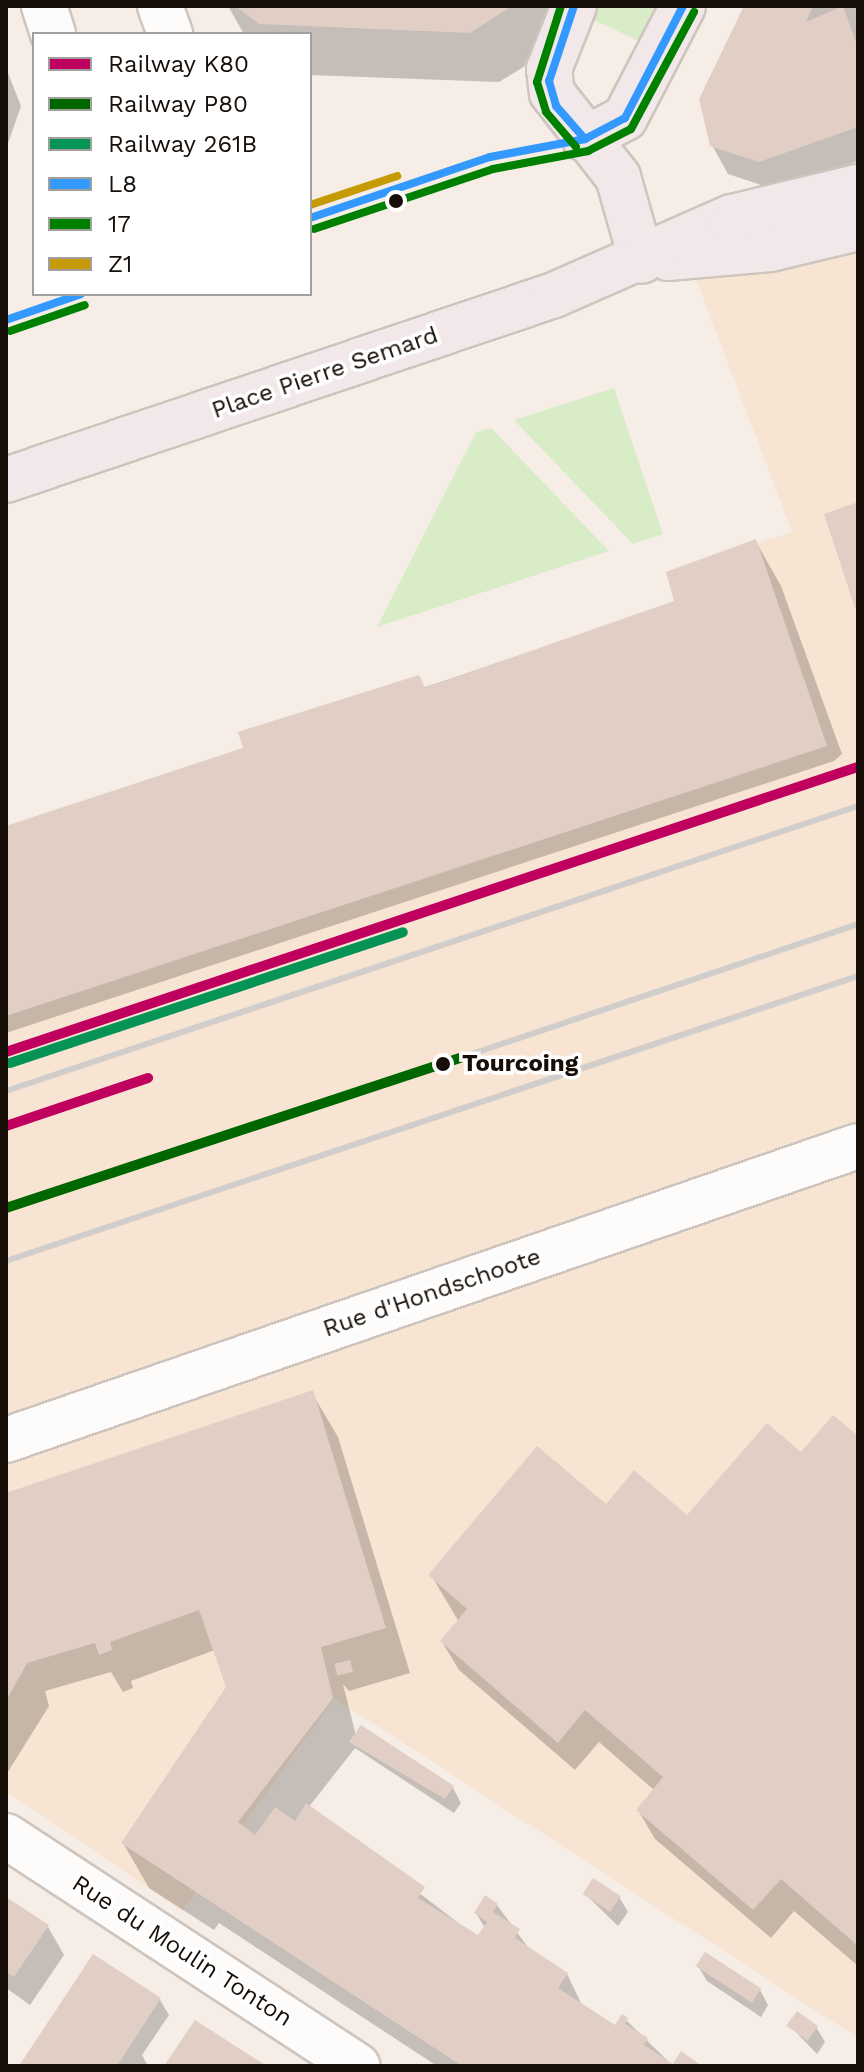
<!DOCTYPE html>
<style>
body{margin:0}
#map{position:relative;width:864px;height:2072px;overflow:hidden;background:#f5ede6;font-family:"Work Sans",sans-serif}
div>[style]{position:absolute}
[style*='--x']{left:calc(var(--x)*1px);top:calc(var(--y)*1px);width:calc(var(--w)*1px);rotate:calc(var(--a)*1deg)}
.built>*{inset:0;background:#f8e4d2}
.green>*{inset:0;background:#d8edc7}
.shadow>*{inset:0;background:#0003}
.building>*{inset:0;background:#e1cfc6;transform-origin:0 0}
.roads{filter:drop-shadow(2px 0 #cdc5be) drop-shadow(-2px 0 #cdc5be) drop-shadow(0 2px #cdc5be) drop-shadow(0 -2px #cdc5be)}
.minor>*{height:44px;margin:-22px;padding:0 22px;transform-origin:22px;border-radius:22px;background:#fefcfb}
.major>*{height:44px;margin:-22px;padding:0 22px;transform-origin:22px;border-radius:22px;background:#f2e8e9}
.rail>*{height:6px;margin:-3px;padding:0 3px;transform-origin:3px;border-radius:3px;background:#d0cdcb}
.bus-1>*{height:8px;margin:-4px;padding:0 4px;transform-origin:4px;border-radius:4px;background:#39f}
.bus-2>*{height:8px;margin:-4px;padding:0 4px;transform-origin:4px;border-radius:4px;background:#008001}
.bus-3>*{height:8px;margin:-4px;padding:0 4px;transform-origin:4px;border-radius:4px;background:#c59a05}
.rail-1>*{height:10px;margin:-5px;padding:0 5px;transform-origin:5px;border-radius:5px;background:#bf005f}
.rail-2>*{height:10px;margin:-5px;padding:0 5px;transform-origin:5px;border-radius:5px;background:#060}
.rail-3>*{height:10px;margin:-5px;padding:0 5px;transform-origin:5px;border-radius:5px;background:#069456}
.dots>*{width:22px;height:22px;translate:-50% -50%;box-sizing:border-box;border:4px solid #fff;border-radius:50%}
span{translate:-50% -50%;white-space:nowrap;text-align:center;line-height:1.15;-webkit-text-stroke:7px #fff;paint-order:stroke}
.street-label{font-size:24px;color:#160e07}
.stop-label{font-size:24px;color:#160e07;font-weight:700}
.left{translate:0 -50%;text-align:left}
.frame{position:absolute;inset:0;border:8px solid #160e07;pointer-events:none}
.legend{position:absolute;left:32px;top:32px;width:280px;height:264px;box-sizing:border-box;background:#fff;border:2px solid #a29f9c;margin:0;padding:10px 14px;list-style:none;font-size:24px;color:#160e07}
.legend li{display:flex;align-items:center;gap:16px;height:40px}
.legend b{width:40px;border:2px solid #a29f9c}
</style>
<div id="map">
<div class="built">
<i style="clip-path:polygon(858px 163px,858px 2038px,334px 1698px,182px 1911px,6px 1791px,6px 826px,243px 748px,238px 732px,419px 675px,426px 688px,674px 601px,666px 572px,792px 532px,676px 226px)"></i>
</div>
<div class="green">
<i style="clip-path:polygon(596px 6px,664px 6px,646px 44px,591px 19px)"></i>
<i style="clip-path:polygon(614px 388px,663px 534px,633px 544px,514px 420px)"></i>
<i style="clip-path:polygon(491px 428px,609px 551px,377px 627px,476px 432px)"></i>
</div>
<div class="shadow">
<i style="clip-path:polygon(228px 6px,565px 6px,541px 56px,499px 82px,310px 75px,310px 34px,244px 34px)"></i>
<i style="clip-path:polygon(746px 6px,858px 6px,858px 161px,776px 190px,728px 174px,712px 145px)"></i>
<i style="clip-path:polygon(6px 68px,21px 106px,6px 149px)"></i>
<i style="clip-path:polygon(756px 542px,781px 586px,842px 754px,834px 761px,6px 1033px,6px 829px,677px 602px)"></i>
<i style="clip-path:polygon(312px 1393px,338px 1437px,410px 1673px,349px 1691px,343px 1684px,356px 1736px,453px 1788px,461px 1803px,454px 1813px,355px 1748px,308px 1808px,478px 1938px,485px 1928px,476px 1913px,497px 1905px,530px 1950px,567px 1974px,582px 2005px,616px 2028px,626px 2020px,673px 2066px,437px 2066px,219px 1923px,214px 1930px,149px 1888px,123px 1843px,228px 1687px,215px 1650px,131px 1681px,133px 1688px,123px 1692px,111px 1672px,45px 1691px,49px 1706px,6px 1775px,6px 1495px)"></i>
<i style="clip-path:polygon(858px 1439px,858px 1966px,794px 1911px,771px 1938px,655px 1839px,638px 1810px,654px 1790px,599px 1742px,575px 1770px,459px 1670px,442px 1642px,459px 1622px,431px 1575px,606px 1507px,687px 1518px,801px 1454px)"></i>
<i style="clip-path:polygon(585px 1894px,619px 1897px,628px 1912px,618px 1926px)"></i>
<i style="clip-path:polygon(6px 1899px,48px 1927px,64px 1955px,30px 2005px,6px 1988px)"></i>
<i style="clip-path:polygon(94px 1956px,160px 2000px,169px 2015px,142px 2055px,148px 2066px,22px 2066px)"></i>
<i style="clip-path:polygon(698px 1966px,760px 1990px,768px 2005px,761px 2017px,707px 1981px)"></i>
<i style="clip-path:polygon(790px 2026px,816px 2027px,825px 2042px,817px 2054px)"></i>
</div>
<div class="building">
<i style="clip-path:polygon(235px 6px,512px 6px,470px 33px,259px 24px)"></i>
<i style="clip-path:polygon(744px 6px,813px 6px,806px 22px,843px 6px,858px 48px,858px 127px,759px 162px,710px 146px,699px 99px)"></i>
<i style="clip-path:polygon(858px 502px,858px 607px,855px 608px,824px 514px)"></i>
<i style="clip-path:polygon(756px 539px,827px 746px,6px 1016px,6px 826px,243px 748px,238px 732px,419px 675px,425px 688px,674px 601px,666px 572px)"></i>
<i style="clip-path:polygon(313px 1390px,386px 1628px,321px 1647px,333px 1698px,238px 1822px,255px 1835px,275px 1807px,295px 1821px,306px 1803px,425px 1887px,418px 1898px,478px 1935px,487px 1922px,474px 1913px,485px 1895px,498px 1904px,493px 1912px,520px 1929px,515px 1938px,568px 1973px,558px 1988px,615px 2025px,622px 2014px,628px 2018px,625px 2024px,648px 2038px,644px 2045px,673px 2064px,681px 2051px,702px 2066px,462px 2066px,121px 1843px,226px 1687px,199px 1610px,110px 1642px,112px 1650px,99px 1655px,95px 1643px,27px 1663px,6px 1701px,6px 1493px)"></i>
<i style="clip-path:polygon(833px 1415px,858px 1436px,858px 1946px,781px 1879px,753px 1910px,636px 1810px,663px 1777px,585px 1710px,558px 1743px,440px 1641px,467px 1609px,428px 1575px,537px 1446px,606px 1504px,634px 1470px,687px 1515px,767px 1423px,801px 1452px)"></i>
<i style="left:350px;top:1660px;width:12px;height:16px;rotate:76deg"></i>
<i style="clip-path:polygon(361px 1725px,454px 1786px,445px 1799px,349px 1742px)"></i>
<i style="left:593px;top:1878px;width:33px;height:19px;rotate:33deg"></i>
<i style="clip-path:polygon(6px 1897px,49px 1925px,14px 1977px,6px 1972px)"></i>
<i style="left:705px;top:1952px;width:67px;height:17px;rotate:33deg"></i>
<i style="clip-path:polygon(93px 1954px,161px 1998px,117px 2066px,19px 2066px)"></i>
<i style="left:797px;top:2011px;width:26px;height:18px;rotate:36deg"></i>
<i style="clip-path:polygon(195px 2020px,254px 2058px,267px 2066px,164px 2066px)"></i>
</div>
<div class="roads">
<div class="minor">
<i style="--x:44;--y:6;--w:29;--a:72"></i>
<i style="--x:160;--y:6;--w:30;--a:70"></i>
<i style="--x:6;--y:1440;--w:901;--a:-19.04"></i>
<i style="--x:6;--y:1836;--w:420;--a:33.2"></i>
</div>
<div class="major">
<i style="--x:574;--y:6;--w:68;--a:111.6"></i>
<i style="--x:549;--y:69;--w:24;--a:83"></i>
<i style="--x:552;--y:93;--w:107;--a:51.8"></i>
<i style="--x:618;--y:177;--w:87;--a:74.1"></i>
<i style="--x:585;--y:139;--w:45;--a:-27.7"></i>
<i style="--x:625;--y:118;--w:126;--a:-62.6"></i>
<i style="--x:668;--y:258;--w:102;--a:-5"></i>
<i style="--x:770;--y:249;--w:90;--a:-13.4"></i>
<i style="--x:6;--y:480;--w:578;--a:-18.65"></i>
<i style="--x:554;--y:295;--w:194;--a:-23.7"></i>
<i style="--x:732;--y:217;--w:130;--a:-13.4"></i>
</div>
</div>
<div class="rail">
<i style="--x:460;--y:1058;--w:420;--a:-18.6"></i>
<i style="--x:6;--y:1091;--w:898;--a:-18.5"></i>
<i style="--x:6;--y:1261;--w:898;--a:-18.5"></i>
</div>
<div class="bus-1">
<i style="--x:574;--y:6;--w:79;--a:108.4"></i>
<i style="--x:549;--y:81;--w:26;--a:74"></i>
<i style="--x:556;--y:106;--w:44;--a:48.7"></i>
<i style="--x:310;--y:218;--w:190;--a:-18.7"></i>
<i style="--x:490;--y:157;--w:97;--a:-10.7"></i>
<i style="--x:585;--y:139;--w:45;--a:-27.7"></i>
<i style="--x:625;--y:118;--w:126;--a:-62.6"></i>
<i style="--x:6;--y:320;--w:79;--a:-19.1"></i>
</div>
<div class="bus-2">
<i style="--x:561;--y:6;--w:80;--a:107.5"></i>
<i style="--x:537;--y:82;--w:31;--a:73"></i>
<i style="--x:546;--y:112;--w:46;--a:49.4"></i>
<i style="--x:314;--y:229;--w:189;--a:-18.5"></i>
<i style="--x:493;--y:169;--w:97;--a:-10.7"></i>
<i style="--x:588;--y:151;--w:48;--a:-27.1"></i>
<i style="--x:631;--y:129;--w:133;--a:-61.7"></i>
<i style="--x:10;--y:331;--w:79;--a:-19.1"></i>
</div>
<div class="bus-3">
<i style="--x:310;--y:205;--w:92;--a:-18.4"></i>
</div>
<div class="rail-1">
<i style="--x:6;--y:1052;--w:898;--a:-18.5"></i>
<i style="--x:6;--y:1126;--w:150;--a:-18.7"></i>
</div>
<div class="rail-2">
<i style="--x:6;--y:1208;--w:478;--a:-18.3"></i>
</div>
<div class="rail-3">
<i style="--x:10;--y:1063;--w:414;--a:-18.4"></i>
</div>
<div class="dots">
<i style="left:396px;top:201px;background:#160e07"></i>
<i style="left:443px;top:1064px;background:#160e07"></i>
</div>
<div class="street-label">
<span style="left:325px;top:373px;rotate:-19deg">Place Pierre Semard</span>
<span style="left:432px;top:1293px;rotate:-19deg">Rue d'Hondschoote</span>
<span style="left:182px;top:1951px;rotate:33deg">Rue du Moulin Tonton</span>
</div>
<div class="stop-label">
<span class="left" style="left:462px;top:1064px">Tourcoing</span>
</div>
<div class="frame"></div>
<ul class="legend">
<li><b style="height:10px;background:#bf005f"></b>Railway K80</li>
<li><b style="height:10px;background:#060"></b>Railway P80</li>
<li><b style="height:10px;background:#069456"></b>Railway 261B</li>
<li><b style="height:10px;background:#39f"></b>L8</li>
<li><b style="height:10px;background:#008001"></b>17</li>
<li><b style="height:10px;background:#c59a05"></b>Z1</li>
</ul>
</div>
